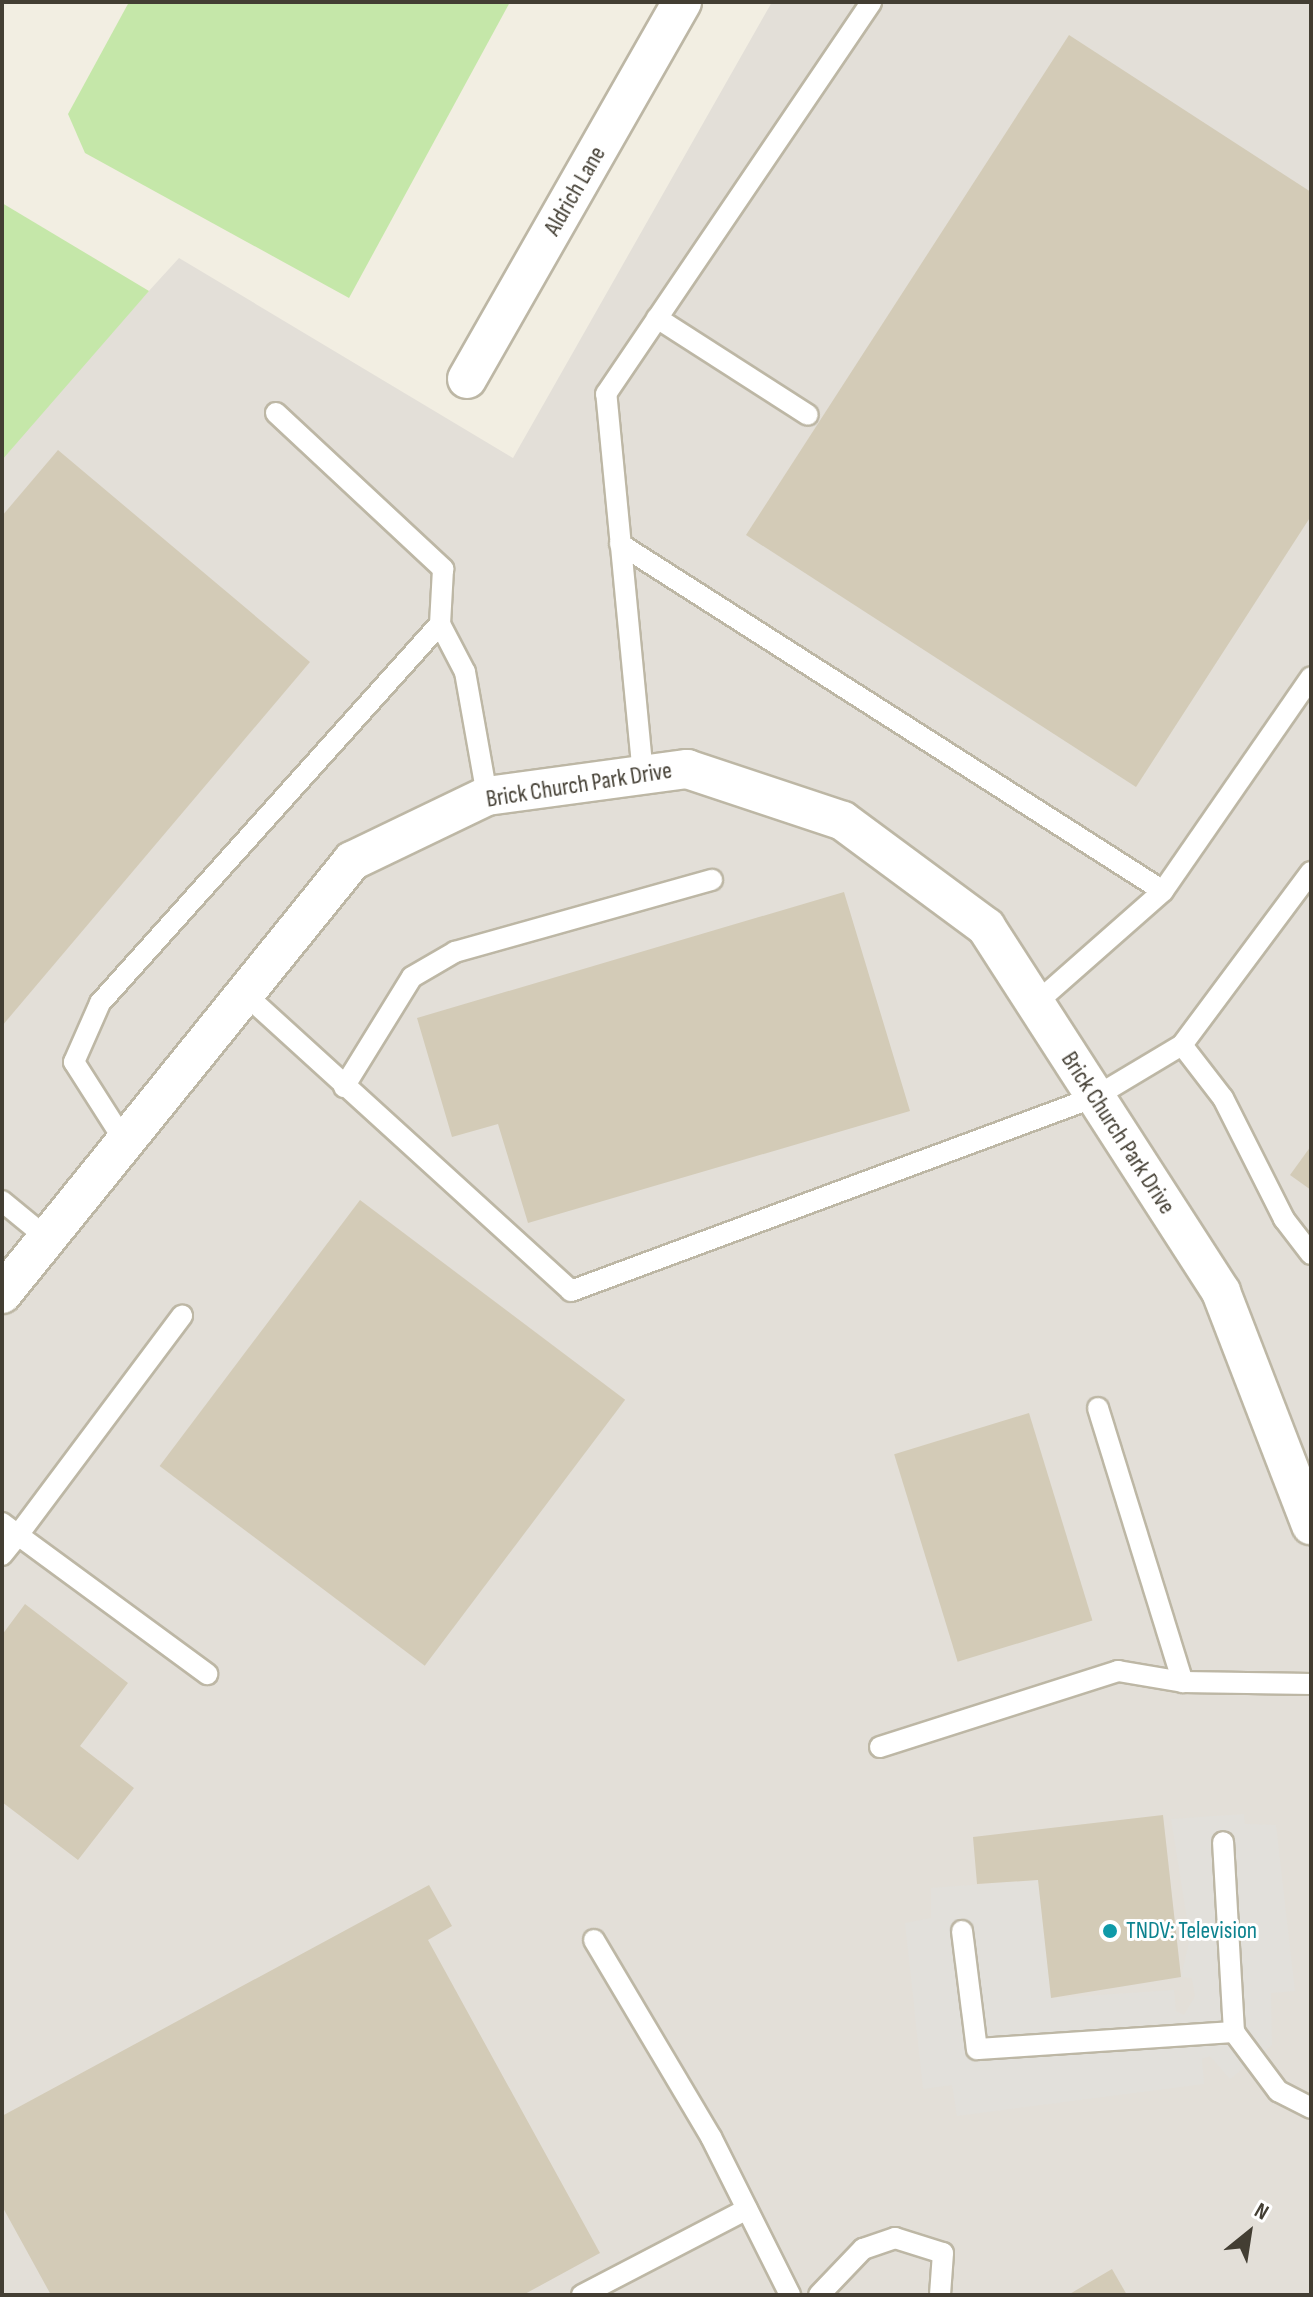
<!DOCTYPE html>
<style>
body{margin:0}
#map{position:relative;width:1313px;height:2297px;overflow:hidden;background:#f2eee2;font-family:"Sofia Sans Condensed",sans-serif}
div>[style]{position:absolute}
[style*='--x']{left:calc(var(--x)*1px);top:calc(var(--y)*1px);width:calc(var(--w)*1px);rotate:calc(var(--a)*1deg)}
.industrial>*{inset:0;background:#e3dfd8}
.green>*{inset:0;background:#c5e7a9}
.parking>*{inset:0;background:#e2e0db}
.building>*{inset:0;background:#d3cbb7;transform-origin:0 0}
.roads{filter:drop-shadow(2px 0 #bdb7a5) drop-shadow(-2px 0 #bdb7a5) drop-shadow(0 2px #bdb7a5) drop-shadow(0 -2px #bdb7a5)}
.lane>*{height:20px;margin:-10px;padding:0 10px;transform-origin:10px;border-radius:10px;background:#fff}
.street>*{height:38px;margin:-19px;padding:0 19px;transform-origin:19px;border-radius:19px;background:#fff}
.dots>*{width:22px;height:22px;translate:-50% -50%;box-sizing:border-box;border:4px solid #fff;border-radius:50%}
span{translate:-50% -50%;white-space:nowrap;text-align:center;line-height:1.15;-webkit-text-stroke:6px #fff;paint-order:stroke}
.street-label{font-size:24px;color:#433e33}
.culture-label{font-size:24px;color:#0d838f}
.left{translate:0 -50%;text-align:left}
.frame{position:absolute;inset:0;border:4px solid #433e33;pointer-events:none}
.north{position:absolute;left:1209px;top:2193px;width:80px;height:80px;-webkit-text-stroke:6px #fff;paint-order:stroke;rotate:30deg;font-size:22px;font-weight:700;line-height:32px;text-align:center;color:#433e33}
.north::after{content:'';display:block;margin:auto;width:28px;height:36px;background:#433e33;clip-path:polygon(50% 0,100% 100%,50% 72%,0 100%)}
</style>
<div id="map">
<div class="industrial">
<i style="clip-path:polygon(772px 2px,1311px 2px,1311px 2295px,2px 2295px,2px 452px,179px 258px,513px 458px)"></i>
</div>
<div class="green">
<i style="clip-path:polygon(129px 2px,510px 2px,349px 298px,85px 153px,68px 114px)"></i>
<i style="clip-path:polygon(2px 203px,149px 291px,2px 460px)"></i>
</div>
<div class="parking">
<i style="clip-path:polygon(1244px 1814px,1245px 1824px,1276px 1825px,1295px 1991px,1271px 1993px,1272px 2045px,1230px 2079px,1210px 2056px,1202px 2059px,1204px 2084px,957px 2116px,952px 2085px,923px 2089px,905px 1923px,931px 1918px,931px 1888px,1038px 1880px,1052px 1998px,1174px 1990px,1176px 2011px,1184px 2015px,1195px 1996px,1192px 1978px,1181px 1977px,1190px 1938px,1171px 1819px)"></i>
</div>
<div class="building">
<i style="clip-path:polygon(1069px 35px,1311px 192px,1311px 516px,1136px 787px,746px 535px)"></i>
<i style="clip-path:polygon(58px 450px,310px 662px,2px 1026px,2px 516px)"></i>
<i style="clip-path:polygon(844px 892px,910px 1111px,528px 1223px,498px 1124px,452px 1137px,417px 1018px)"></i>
<i style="clip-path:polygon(1311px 1146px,1311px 1190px,1290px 1175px)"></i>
<i style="left:360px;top:1200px;width:332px;height:333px;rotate:37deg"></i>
<i style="left:1029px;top:1413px;width:217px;height:141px;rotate:73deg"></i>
<i style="clip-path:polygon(25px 1604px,128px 1683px,80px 1746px,134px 1788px,78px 1860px,2px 1802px,2px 1635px)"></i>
<i style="clip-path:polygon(1163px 1815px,1181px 1977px,1051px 1998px,1038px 1880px,977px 1884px,973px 1837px)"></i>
<i style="clip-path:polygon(429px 1885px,452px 1926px,428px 1940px,600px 2253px,523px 2295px,51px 2295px,2px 2206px,2px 2116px)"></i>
<i style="clip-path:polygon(1112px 2269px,1127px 2295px,1068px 2295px)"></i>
</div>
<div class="roads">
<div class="lane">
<i style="--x:657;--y:318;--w:179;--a:32.7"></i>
<i style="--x:276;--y:413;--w:229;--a:43"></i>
<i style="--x:443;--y:569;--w:55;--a:93.1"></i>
<i style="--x:440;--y:624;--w:54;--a:62.5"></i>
<i style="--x:465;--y:672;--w:126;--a:79.9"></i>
<i style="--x:620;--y:544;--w:644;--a:32.58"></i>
<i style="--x:643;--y:775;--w:383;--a:-95.5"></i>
<i style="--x:606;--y:394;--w:473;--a:-55.9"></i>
<i style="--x:245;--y:994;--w:441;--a:42.3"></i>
<i style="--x:571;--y:1291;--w:559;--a:-20.32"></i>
<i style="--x:1095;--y:1097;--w:101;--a:-30.9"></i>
<i style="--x:1182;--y:1045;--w:216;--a:-53.3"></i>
<i style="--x:1035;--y:1004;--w:171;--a:-41.4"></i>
<i style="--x:1163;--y:891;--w:260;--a:-55.3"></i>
<i style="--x:1182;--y:1045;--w:67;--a:52.3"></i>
<i style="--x:1223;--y:1098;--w:136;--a:63.2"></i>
<i style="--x:1284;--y:1219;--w:44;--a:52.4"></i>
<i style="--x:344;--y:1087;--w:129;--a:-58.3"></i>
<i style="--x:412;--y:977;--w:50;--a:-30.2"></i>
<i style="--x:455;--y:952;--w:267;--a:-15.7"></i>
<i style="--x:125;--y:1142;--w:95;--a:-122.5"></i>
<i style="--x:74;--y:1062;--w:64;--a:-66.2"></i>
<i style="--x:100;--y:1003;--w:509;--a:-48.1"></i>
<i style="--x:2;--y:1201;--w:58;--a:39.4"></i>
<i style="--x:1098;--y:1408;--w:287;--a:72.8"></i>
<i style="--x:2;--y:1523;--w:20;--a:37"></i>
<i style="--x:18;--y:1535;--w:274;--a:-53.2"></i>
<i style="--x:2;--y:1555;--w:26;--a:-51"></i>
<i style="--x:18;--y:1535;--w:235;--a:36.3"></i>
<i style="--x:880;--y:1747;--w:250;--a:-17.7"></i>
<i style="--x:1118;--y:1671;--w:66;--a:9.6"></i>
<i style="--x:1183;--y:1682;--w:128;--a:0.9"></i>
<i style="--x:962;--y:1931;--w:119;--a:82.8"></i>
<i style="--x:977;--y:2049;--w:258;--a:-3.8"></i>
<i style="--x:1234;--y:2032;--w:190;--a:-93.3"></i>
<i style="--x:594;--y:1940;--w:229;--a:59.3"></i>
<i style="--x:711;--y:2137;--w:177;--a:63.4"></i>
<i style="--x:1234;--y:2032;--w:74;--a:53.3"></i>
<i style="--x:1278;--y:2091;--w:37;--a:27"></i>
<i style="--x:582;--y:2295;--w:186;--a:-27.5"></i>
<i style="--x:819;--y:2295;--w:64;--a:-46.3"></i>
<i style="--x:863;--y:2249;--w:34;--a:-19"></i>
<i style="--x:895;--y:2238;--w:50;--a:17.4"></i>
<i style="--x:943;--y:2253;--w:42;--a:94.1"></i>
</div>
<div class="street">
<i style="--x:467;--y:379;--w:434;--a:-60.3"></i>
<i style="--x:2;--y:1294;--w:557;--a:-51.05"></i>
<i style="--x:352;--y:861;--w:150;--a:-25.7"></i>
<i style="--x:487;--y:796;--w:202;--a:-7.7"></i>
<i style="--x:687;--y:769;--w:164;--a:18.4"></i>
<i style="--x:843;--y:821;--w:178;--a:36.5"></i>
<i style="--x:986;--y:927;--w:434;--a:57.2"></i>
<i style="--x:1221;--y:1292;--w:250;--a:68.9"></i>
</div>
</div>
<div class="dots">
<i style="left:1110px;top:1931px;background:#0f9aa8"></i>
</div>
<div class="street-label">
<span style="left:575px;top:191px;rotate:-60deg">Aldrich Lane</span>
<span style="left:579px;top:785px;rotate:-9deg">Brick Church Park Drive</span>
<span style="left:1118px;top:1133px;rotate:57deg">Brick Church Park Drive</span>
</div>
<div class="culture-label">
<span class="left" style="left:1126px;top:1931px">TNDV: Television</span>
</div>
<div class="frame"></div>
<div class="north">N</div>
</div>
